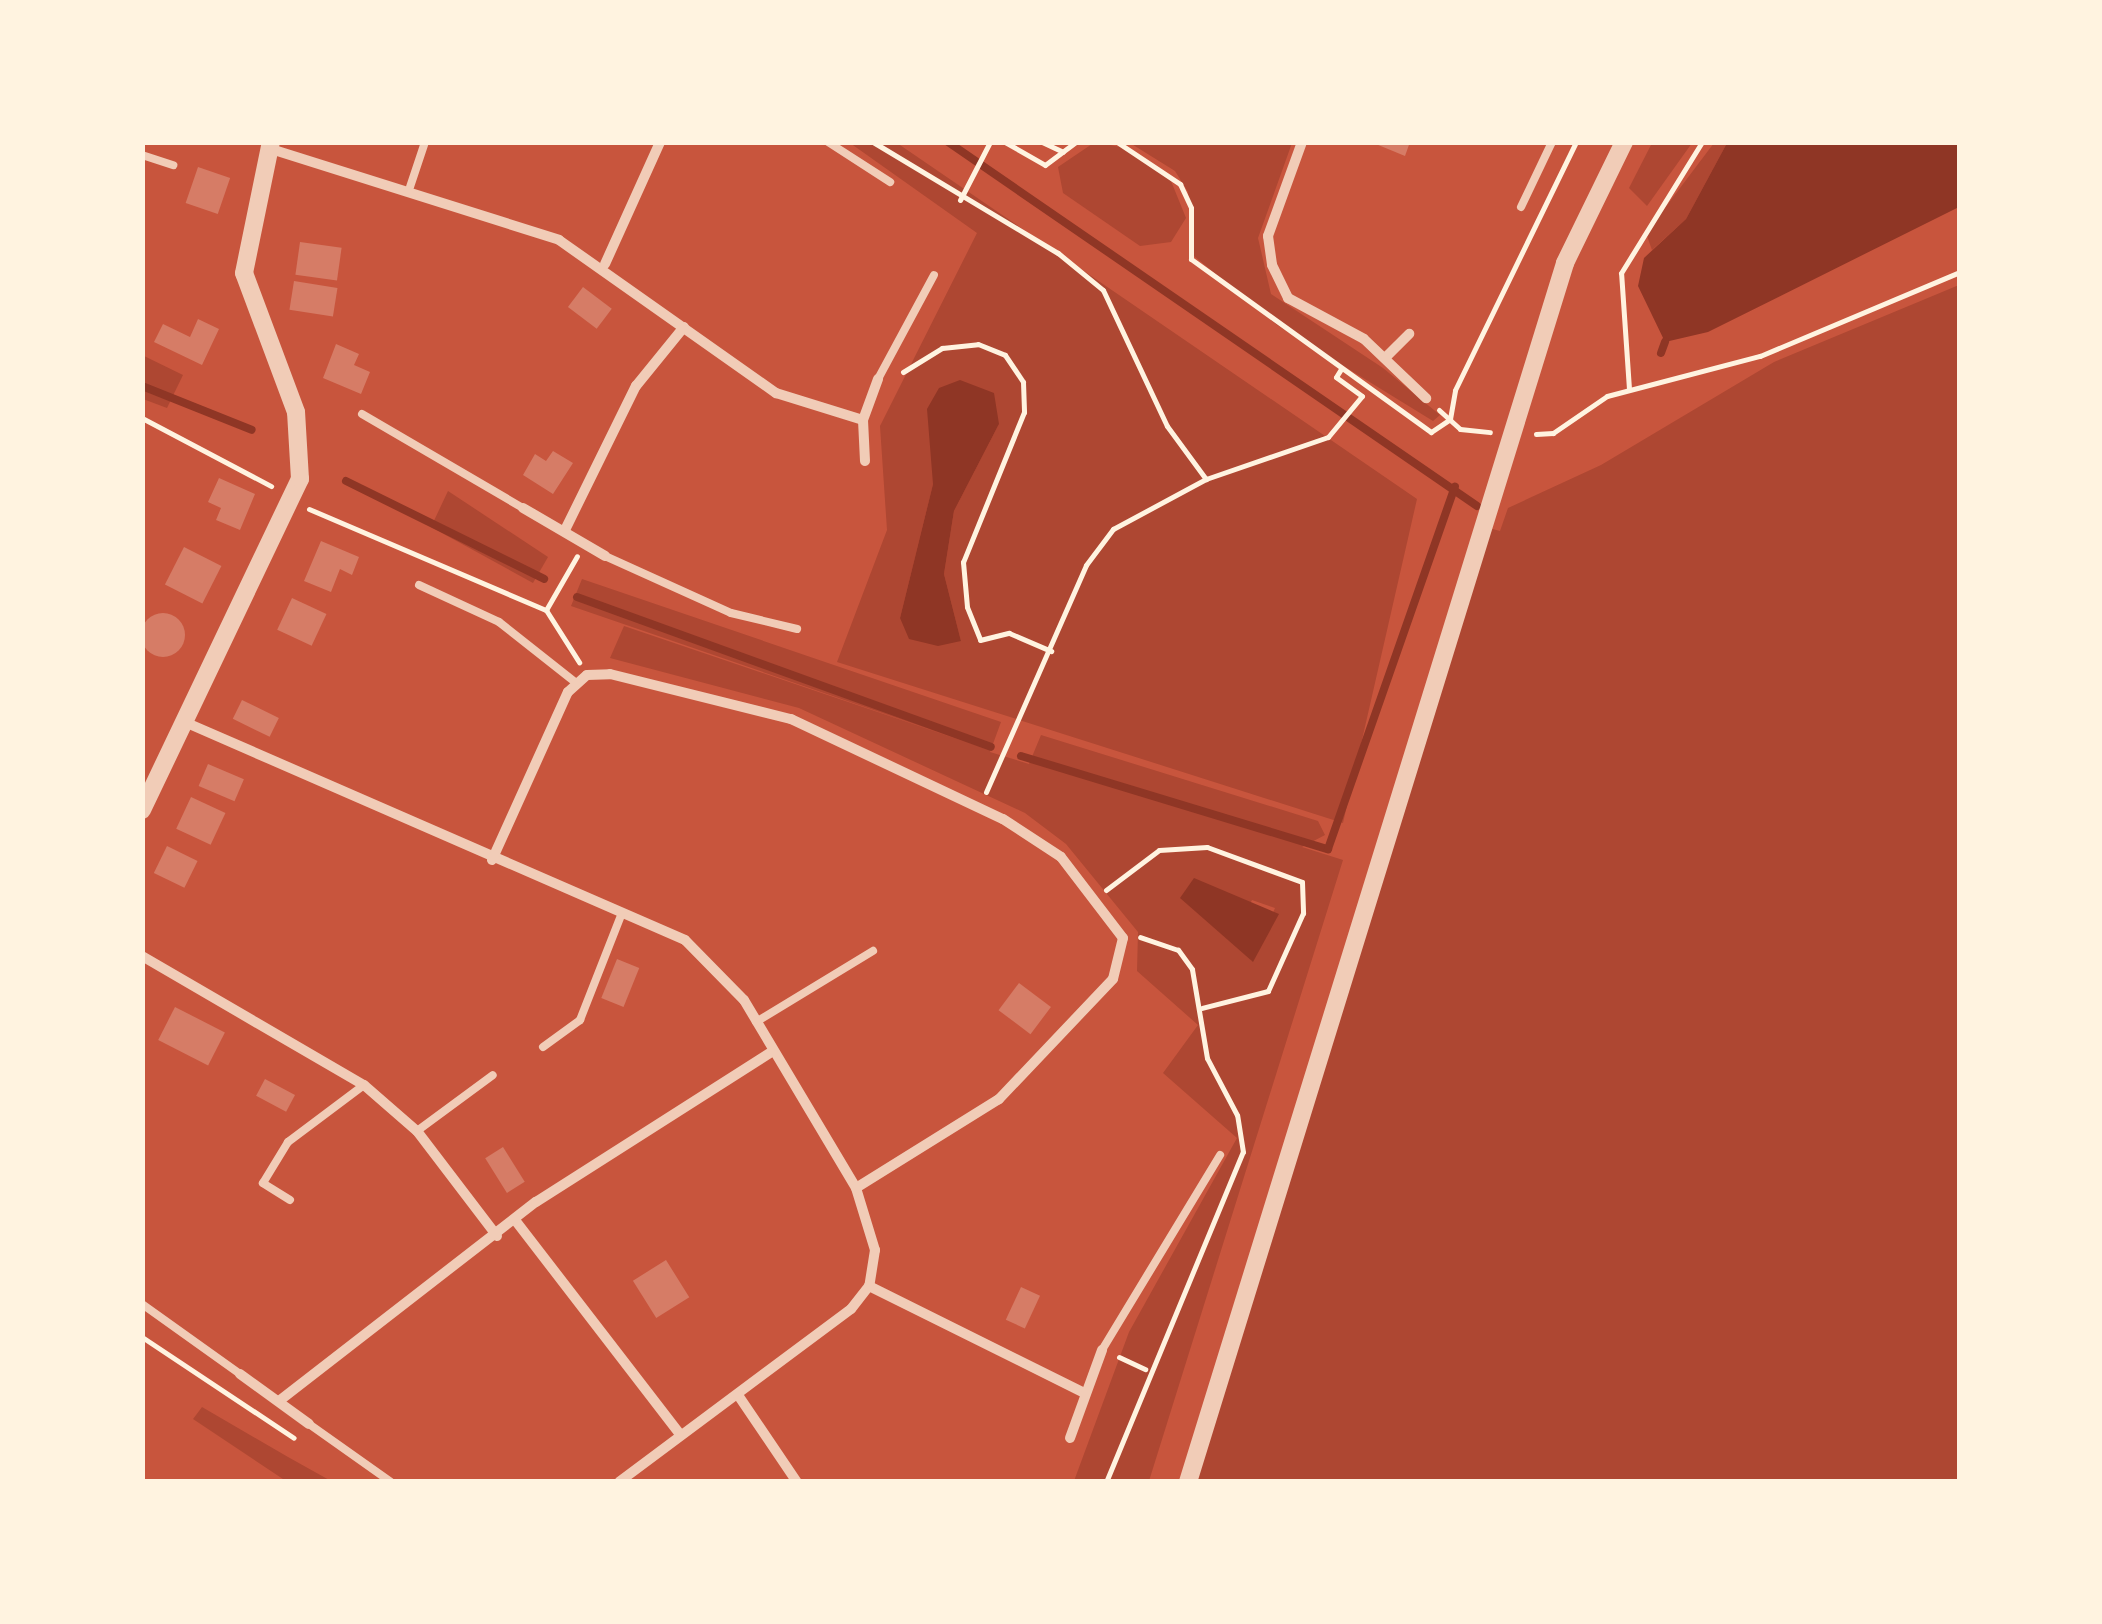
<!DOCTYPE html>
<style>
body{margin:0}
#map{position:relative;width:2102px;height:1624px;overflow:hidden;background:#c8553d;font-family:Cabin,sans-serif}
div>[style]{position:absolute}
[style*='--x']{left:calc(var(--x)*1px);top:calc(var(--y)*1px);width:calc(var(--w)*1px);rotate:calc(var(--a)*1deg)}
.green>*{inset:0;background:#ae4732}
.water>*{inset:0;background:#8f3625}
.stream>*{height:8px;margin:-4px;padding:0 4px;transform-origin:4px;border-radius:4px;background:#8f3625}
.building>*{inset:0;background:#d67c66;transform-origin:0 0}
.round{border-radius:50%}
.path>*{height:5px;margin:-2.5px;padding:0 2.5px;transform-origin:2.5px;border-radius:2.5px;background:#fff3e0}
.service>*{height:8px;margin:-4px;padding:0 4px;transform-origin:4px;border-radius:4px;background:#f1ccb7}
.minor>*{height:10px;margin:-5px;padding:0 5px;transform-origin:5px;border-radius:5px;background:#f1ccb7}
.tertiary>*{height:18px;margin:-9px;padding:0 9px;transform-origin:9px;border-radius:9px;background:#f1ccb7}
span{translate:-50% -50%;white-space:nowrap;text-align:center;line-height:1.15;-webkit-text-stroke:10px #fff3e0;paint-order:stroke}
.frame{position:absolute;inset:0;border:145px solid #fff3e0;pointer-events:none}
</style>
<div id="map">
<div class="green">
<i style="clip-path:polygon(1095px 142px,1125px 148px,1171px 181px,1186px 218px,1171px 242px,1140px 246px,1063px 193px,1058px 167px)"></i>
<i style="clip-path:polygon(1244px 142px,1292px 143px,1258px 238px,1271px 294px,1383px 368px,1440px 415px,1433px 421px,1277px 325px,1194px 256px,1188px 192px,1175px 171px,1130px 143px)"></i>
<i style="clip-path:polygon(evenodd,850px 143px,897px 143px,1417px 499px,1343px 823px,837px 662px,887px 530px,880px 426px,977px 233px,850px 143px,999px 424px,954px 511px,944px 574px,961px 641px,900px 618px,933px 484px,999px 424px)"></i>
<i style="clip-path:polygon(1652px 143px,1692px 143px,1647px 206px,1629px 188px)"></i>
<i style="clip-path:polygon(1714px 143px,1727px 143px,1686px 219px,1652px 250px,1646px 233px)"></i>
<i style="clip-path:polygon(1959px 285px,1959px 1481px,1190px 1482px,1485px 527px,1500px 531px,1508px 508px,1601px 465px,1774px 362px)"></i>
<i style="clip-path:polygon(142px 355px,183px 375px,167px 408px,143px 399px)"></i>
<i style="clip-path:polygon(448px 491px,548px 557px,533px 583px,431px 527px)"></i>
<i style="clip-path:polygon(evenodd,582px 579px,1001px 722px,990px 752px,1029px 764px,1041px 735px,1318px 821px,1325px 835px,1302px 847px,1343px 860px,1149px 1481px,1074px 1481px,1129px 1332px,1237px 1138px,1163px 1073px,1198px 1025px,1137px 971px,1138px 932px,1066px 844px,1025px 813px,799px 708px,610px 658px,624px 626px,987px 749px,571px 606px,582px 579px,1252px 900px,1275px 908px,1252px 961px,1233px 936px,1252px 900px)"></i>
<i style="clip-path:polygon(202px 1407px,288px 1457px,331px 1481px,286px 1481px,193px 1419px)"></i>
</div>
<div class="water">
<i style="clip-path:polygon(1727px 143px,1959px 143px,1959px 207px,1708px 332px,1665px 342px,1638px 286px,1644px 258px,1686px 219px)"></i>
<i style="clip-path:polygon(960px 380px,994px 393px,999px 424px,954px 511px,944px 574px,961px 641px,938px 646px,909px 639px,900px 618px,933px 484px,927px 409px,939px 388px)"></i>
<i style="clip-path:polygon(1194px 878px,1279px 914px,1253px 962px,1180px 898px)"></i>
</div>
<div class="stream">
<i style="--x:948;--y:142;--w:642;--a:34.53"></i>
<i style="--x:1661;--y:353;--w:12;--a:-70"></i>
<i style="--x:142;--y:386;--w:118;--a:21.8"></i>
<i style="--x:346;--y:481;--w:221;--a:26.3"></i>
<i style="--x:577;--y:597;--w:440;--a:19.9"></i>
<i style="--x:1021;--y:756;--w:321;--a:16.9"></i>
<i style="--x:1328;--y:849;--w:384;--a:-70.7"></i>
</div>
<div class="building">
<i style="clip-path:polygon(1371px 142px,1410px 142px,1405px 156px)"></i>
<i style="left:198px;top:167px;width:34px;height:38px;rotate:19deg"></i>
<i style="left:300px;top:242px;width:42px;height:33px;rotate:8deg"></i>
<i style="left:294px;top:281px;width:44px;height:29px;rotate:9deg"></i>
<i style="left:583px;top:287px;width:36px;height:25px;rotate:37deg"></i>
<i style="clip-path:polygon(198px 319px,219px 329px,202px 365px,154px 342px,163px 324px,190px 337px)"></i>
<i style="clip-path:polygon(336px 344px,359px 354px,354px 365px,370px 372px,361px 394px,323px 378px)"></i>
<i style="clip-path:polygon(553px 451px,573px 463px,553px 494px,523px 475px,535px 454px,546px 461px)"></i>
<i style="clip-path:polygon(219px 478px,255px 494px,240px 530px,216px 520px,221px 508px,208px 502px)"></i>
<i style="clip-path:polygon(321px 541px,359px 557px,352px 575px,340px 569px,331px 592px,304px 581px)"></i>
<i style="left:184px;top:547px;width:42px;height:42px;rotate:27deg"></i>
<i style="left:292px;top:598px;width:38px;height:35px;rotate:25deg"></i>
<i class="round" style="left:141px;top:613px;width:44px;height:44px"></i>
<i style="left:242px;top:700px;width:41px;height:21px;rotate:26deg"></i>
<i style="left:208px;top:764px;width:39px;height:24px;rotate:23deg"></i>
<i style="left:191px;top:797px;width:38px;height:35px;rotate:25deg"></i>
<i style="left:167px;top:846px;width:34px;height:30px;rotate:26deg"></i>
<i style="left:617px;top:959px;width:24px;height:42px;rotate:22deg"></i>
<i style="left:1019px;top:983px;width:40px;height:34px;rotate:37deg"></i>
<i style="left:175px;top:1007px;width:56px;height:37px;rotate:27deg"></i>
<i style="left:265px;top:1079px;width:34px;height:19px;rotate:28deg"></i>
<i style="left:503px;top:1147px;width:41px;height:21px;rotate:58deg"></i>
<i style="left:666px;top:1260px;width:44px;height:39px;rotate:58deg"></i>
<i style="left:1021px;top:1287px;width:21px;height:36px;rotate:25deg"></i>
</div>
<div class="path">
<i style="--x:873;--y:142;--w:216;--a:31"></i>
<i style="--x:1058;--y:253;--w:58;--a:39.4"></i>
<i style="--x:1103;--y:290;--w:150;--a:64.8"></i>
<i style="--x:1167;--y:426;--w:66;--a:53.7"></i>
<i style="--x:1005;--y:142;--w:46;--a:29.9"></i>
<i style="--x:1045;--y:165;--w:38;--a:-37"></i>
<i style="--x:1042;--y:142;--w:23;--a:25"></i>
<i style="--x:1117;--y:142;--w:76;--a:33.7"></i>
<i style="--x:1180;--y:184;--w:26;--a:65"></i>
<i style="--x:1191;--y:208;--w:51;--a:90"></i>
<i style="--x:1191;--y:259;--w:296;--a:35.8"></i>
<i style="--x:1431;--y:432;--w:23;--a:-34"></i>
<i style="--x:1450;--y:419;--w:29;--a:-80"></i>
<i style="--x:1455;--y:390;--w:276;--a:-64"></i>
<i style="--x:960;--y:200;--w:65;--a:-62.7"></i>
<i style="--x:903;--y:372;--w:46;--a:-31.6"></i>
<i style="--x:942;--y:348;--w:36;--a:-6"></i>
<i style="--x:978;--y:344;--w:29;--a:22"></i>
<i style="--x:1005;--y:355;--w:32;--a:56"></i>
<i style="--x:1023;--y:382;--w:30;--a:88"></i>
<i style="--x:1024;--y:412;--w:162;--a:112.1"></i>
<i style="--x:963;--y:562;--w:45;--a:84.9"></i>
<i style="--x:967;--y:607;--w:35;--a:68"></i>
<i style="--x:980;--y:640;--w:30;--a:-14"></i>
<i style="--x:1009;--y:633;--w:46;--a:23.2"></i>
<i style="--x:1629;--y:389;--w:116;--a:-93.9"></i>
<i style="--x:1621;--y:273;--w:154;--a:-58.3"></i>
<i style="--x:1439;--y:410;--w:28;--a:42"></i>
<i style="--x:1460;--y:429;--w:30;--a:6"></i>
<i style="--x:142;--y:418;--w:146;--a:27.8"></i>
<i style="--x:1536;--y:434;--w:17;--a:-3"></i>
<i style="--x:1553;--y:433;--w:65;--a:-34.4"></i>
<i style="--x:1607;--y:396;--w:158;--a:-14.7"></i>
<i style="--x:1760;--y:356;--w:217;--a:-22.8"></i>
<i style="--x:309;--y:509;--w:258;--a:23.1"></i>
<i style="--x:546;--y:610;--w:62;--a:57.6"></i>
<i style="--x:546;--y:610;--w:62;--a:-60.1"></i>
<i style="--x:986;--y:792;--w:248;--a:-66.2"></i>
<i style="--x:1086;--y:565;--w:45;--a:-53.1"></i>
<i style="--x:1113;--y:529;--w:106;--a:-28.3"></i>
<i style="--x:1206;--y:479;--w:129;--a:-19"></i>
<i style="--x:1328;--y:437;--w:53;--a:-50.3"></i>
<i style="--x:1362;--y:396;--w:32;--a:-144"></i>
<i style="--x:1336;--y:377;--w:9;--a:-58"></i>
<i style="--x:1106;--y:890;--w:66;--a:-37"></i>
<i style="--x:1159;--y:850;--w:48;--a:-3.6"></i>
<i style="--x:1207;--y:847;--w:101;--a:20.2"></i>
<i style="--x:1302;--y:882;--w:31;--a:88"></i>
<i style="--x:1303;--y:913;--w:85;--a:114.2"></i>
<i style="--x:1268;--y:991;--w:68;--a:165.6"></i>
<i style="--x:142;--y:1337;--w:182;--a:33.6"></i>
<i style="--x:1119;--y:1357;--w:29;--a:25"></i>
<i style="--x:1106;--y:1482;--w:357;--a:-67.5"></i>
<i style="--x:1243;--y:1152;--w:37;--a:-99"></i>
<i style="--x:1237;--y:1115;--w:64;--a:-117.8"></i>
<i style="--x:1207;--y:1058;--w:90;--a:-99.6"></i>
<i style="--x:1192;--y:969;--w:24;--a:-126"></i>
<i style="--x:1178;--y:950;--w:40;--a:-161.1"></i>
</div>
<div class="service">
<i style="--x:828;--y:142;--w:74;--a:32.8"></i>
<i style="--x:142;--y:155;--w:33;--a:18"></i>
<i style="--x:410;--y:187;--w:47;--a:-71.6"></i>
<i style="--x:1521;--y:207;--w:72;--a:-64.5"></i>
<i style="--x:878;--y:379;--w:118;--a:-61.7"></i>
<i style="--x:362;--y:414;--w:186;--a:30.3"></i>
<i style="--x:605;--y:556;--w:138;--a:24.3"></i>
<i style="--x:731;--y:613;--w:68;--a:13.6"></i>
<i style="--x:419;--y:585;--w:88;--a:24.8"></i>
<i style="--x:499;--y:622;--w:97;--a:38.3"></i>
<i style="--x:756;--y:1022;--w:137;--a:-31.3"></i>
<i style="--x:543;--y:1047;--w:46;--a:-36.1"></i>
<i style="--x:580;--y:1020;--w:115;--a:-68.6"></i>
<i style="--x:417;--y:1131;--w:94;--a:-36.4"></i>
<i style="--x:290;--y:1200;--w:32;--a:-148"></i>
<i style="--x:263;--y:1183;--w:48;--a:-58.6"></i>
<i style="--x:288;--y:1142;--w:95;--a:-36.9"></i>
<i style="--x:142;--y:1304;--w:120;--a:35.5"></i>
<i style="--x:1102;--y:1350;--w:228;--a:-58.8"></i>
<i style="--x:309;--y:1424;--w:100;--a:35.3"></i>
</div>
<div class="minor">
<i style="--x:1302;--y:142;--w:100;--a:109.9"></i>
<i style="--x:1268;--y:236;--w:29;--a:82"></i>
<i style="--x:1272;--y:265;--w:37;--a:64"></i>
<i style="--x:1288;--y:298;--w:86;--a:28.3"></i>
<i style="--x:1364;--y:339;--w:86;--a:43.6"></i>
<i style="--x:271;--y:149;--w:302;--a:17.5"></i>
<i style="--x:559;--y:240;--w:266;--a:35.2"></i>
<i style="--x:776;--y:393;--w:91;--a:17.2"></i>
<i style="--x:605;--y:264;--w:134;--a:-65.7"></i>
<i style="--x:1386;--y:357;--w:33;--a:-45"></i>
<i style="--x:865;--y:461;--w:41;--a:-92.8"></i>
<i style="--x:863;--y:420;--w:44;--a:-69.9"></i>
<i style="--x:523;--y:508;--w:95;--a:30.3"></i>
<i style="--x:565;--y:530;--w:161;--a:-63.8"></i>
<i style="--x:636;--y:386;--w:76;--a:-50.9"></i>
<i style="--x:187;--y:723;--w:543;--a:23.54"></i>
<i style="--x:685;--y:940;--w:84;--a:45.5"></i>
<i style="--x:744;--y:1000;--w:219;--a:59.2"></i>
<i style="--x:856;--y:1188;--w:65;--a:73"></i>
<i style="--x:875;--y:1250;--w:36;--a:99"></i>
<i style="--x:869;--y:1286;--w:29;--a:128"></i>
<i style="--x:851;--y:1309;--w:289;--a:143.3"></i>
<i style="--x:492;--y:860;--w:184;--a:-65.7"></i>
<i style="--x:568;--y:692;--w:25;--a:-42"></i>
<i style="--x:587;--y:675;--w:23;--a:-2"></i>
<i style="--x:610;--y:674;--w:187;--a:14"></i>
<i style="--x:791;--y:719;--w:234;--a:25.3"></i>
<i style="--x:1003;--y:819;--w:69;--a:33.2"></i>
<i style="--x:1061;--y:857;--w:102;--a:52.6"></i>
<i style="--x:1123;--y:938;--w:42;--a:103.7"></i>
<i style="--x:1113;--y:979;--w:166;--a:133.5"></i>
<i style="--x:999;--y:1099;--w:168;--a:148.1"></i>
<i style="--x:142;--y:956;--w:257;--a:30.2"></i>
<i style="--x:364;--y:1085;--w:70;--a:41"></i>
<i style="--x:417;--y:1131;--w:132;--a:52.7"></i>
<i style="--x:515;--y:1220;--w:269;--a:52.4"></i>
<i style="--x:869;--y:1286;--w:241;--a:26.4"></i>
<i style="--x:240;--y:1374;--w:85;--a:35.9"></i>
<i style="--x:738;--y:1395;--w:105;--a:55.9"></i>
<i style="--x:279;--y:1401;--w:325;--a:-37.8"></i>
<i style="--x:536;--y:1202;--w:281;--a:-32.5"></i>
<i style="--x:1070;--y:1438;--w:94;--a:-70"></i>
</div>
<div class="tertiary">
<i style="--x:142;--y:810;--w:367;--a:-64.5"></i>
<i style="--x:300;--y:479;--w:67;--a:-93.4"></i>
<i style="--x:296;--y:412;--w:148;--a:-110.5"></i>
<i style="--x:244;--y:273;--w:134;--a:-78.4"></i>
<i style="--x:1188;--y:1482;--w:1276;--a:-72.81"></i>
<i style="--x:1565;--y:263;--w:135;--a:-64"></i>
</div>
<div class="frame"></div>
</div>
